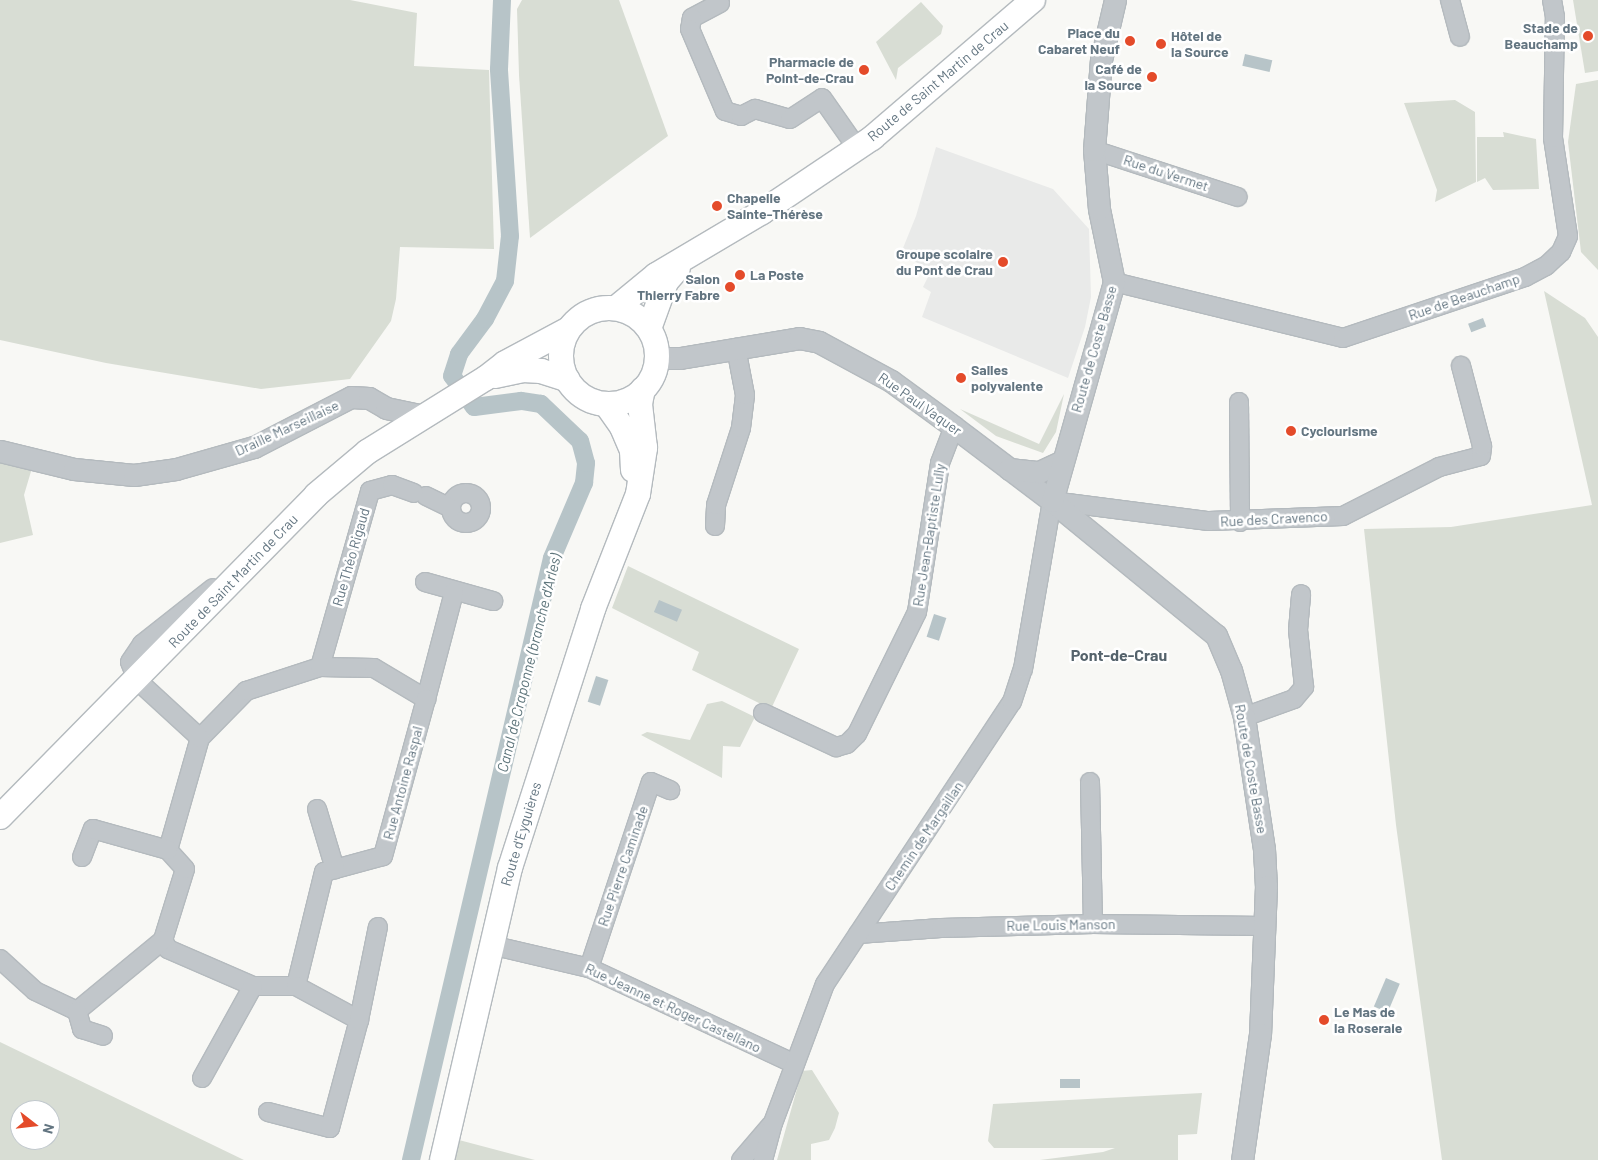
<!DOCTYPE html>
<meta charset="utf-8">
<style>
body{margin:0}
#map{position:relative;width:1598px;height:1160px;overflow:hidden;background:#f8f8f5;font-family:Barlow,sans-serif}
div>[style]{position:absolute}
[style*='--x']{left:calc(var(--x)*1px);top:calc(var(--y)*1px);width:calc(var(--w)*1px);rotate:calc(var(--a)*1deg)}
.built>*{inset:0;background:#e9eae9}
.green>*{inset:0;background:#d8ddd4}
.water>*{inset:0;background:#b7c4c8;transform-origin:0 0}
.canal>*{height:18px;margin:-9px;padding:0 9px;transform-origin:9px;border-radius:9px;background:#b7c4c8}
.roads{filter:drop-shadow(1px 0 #b4babe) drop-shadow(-1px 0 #b4babe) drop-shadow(0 1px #b4babe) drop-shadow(0 -1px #b4babe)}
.minor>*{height:18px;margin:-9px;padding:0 9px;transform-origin:9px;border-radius:9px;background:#c1c6ca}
.minor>.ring{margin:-9px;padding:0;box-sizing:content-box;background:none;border:18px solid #c1c6ca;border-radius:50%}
.tertiary>*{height:21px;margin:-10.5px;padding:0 10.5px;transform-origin:10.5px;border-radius:10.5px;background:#c1c6ca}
.secondary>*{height:24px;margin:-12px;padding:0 12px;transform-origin:12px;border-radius:12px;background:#fff}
.secondary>.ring{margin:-12px;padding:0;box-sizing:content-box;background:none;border:24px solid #fff;border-radius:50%}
.dots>*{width:14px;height:14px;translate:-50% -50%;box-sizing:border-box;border:2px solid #fff;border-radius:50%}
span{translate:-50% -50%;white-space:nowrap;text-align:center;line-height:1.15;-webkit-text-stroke:5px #fff;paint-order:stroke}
.poi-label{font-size:14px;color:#637581;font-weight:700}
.right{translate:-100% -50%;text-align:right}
.left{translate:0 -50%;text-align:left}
.street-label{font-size:14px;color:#637581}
.water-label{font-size:15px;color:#5e757b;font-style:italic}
.quarter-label{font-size:16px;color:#55636c;font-weight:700}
.north{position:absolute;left:10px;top:1100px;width:50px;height:50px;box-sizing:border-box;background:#fff;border:1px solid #c1c8cd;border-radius:50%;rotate:106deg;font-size:14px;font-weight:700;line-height:20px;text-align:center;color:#637581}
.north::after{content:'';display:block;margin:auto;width:18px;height:22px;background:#e44b2a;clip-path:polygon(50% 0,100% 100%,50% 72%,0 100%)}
</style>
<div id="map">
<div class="built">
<i style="clip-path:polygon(936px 147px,1053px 189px,1089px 229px,1091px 297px,1085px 327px,1068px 378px,922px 317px,931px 292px,923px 287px,931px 271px,901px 253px,916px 216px)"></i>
</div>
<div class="green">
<i style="clip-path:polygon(0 0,350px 0,417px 13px,414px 66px,489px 70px,494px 249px,400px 247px,396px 299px,391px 321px,350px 379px,261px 389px,106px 363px,0 340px)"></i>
<i style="clip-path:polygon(522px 0,619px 0,668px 136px,530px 238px,519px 75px,517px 9px)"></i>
<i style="clip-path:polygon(1573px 0,1598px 0,1598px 71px,1585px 73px)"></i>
<i style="clip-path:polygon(921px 2px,943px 26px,941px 34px,898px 68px,896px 80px,876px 42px)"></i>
<i style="clip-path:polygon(1598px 80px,1598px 270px,1581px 252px,1568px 142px,1576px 84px)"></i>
<i style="clip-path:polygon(1455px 100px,1475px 112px,1476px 182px,1435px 202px,1437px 190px,1404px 103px)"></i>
<i style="clip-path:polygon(1503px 132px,1536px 139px,1539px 189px,1493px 190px,1485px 178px,1477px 182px,1477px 137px,1504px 137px)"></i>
<i style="clip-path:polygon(1544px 291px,1585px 318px,1598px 337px,1598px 1160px,1442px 1160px,1396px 825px,1364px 529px,1451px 527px,1592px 505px)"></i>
<i style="clip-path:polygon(1064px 394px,1056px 432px,1043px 453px,996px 436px,960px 409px,1039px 444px)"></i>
<i style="clip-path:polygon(0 460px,32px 468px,24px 495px,33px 535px,0 543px)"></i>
<i style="clip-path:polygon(628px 566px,799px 649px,771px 709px,692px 670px,699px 652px,612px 608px)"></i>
<i style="clip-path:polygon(722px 701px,755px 717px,740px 747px,723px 746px,722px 778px,641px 735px,647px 732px,690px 740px,707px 704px)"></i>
<i style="clip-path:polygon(evenodd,0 1042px,244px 1160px,0 1160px,0 1042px,20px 1110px,50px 1110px,50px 1140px,20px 1140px,20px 1110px)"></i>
<i style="clip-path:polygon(812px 1070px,839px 1113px,835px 1128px,829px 1140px,811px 1144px,811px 1160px,777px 1160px,802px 1071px)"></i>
<i style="clip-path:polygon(1202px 1093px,1197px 1134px,1178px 1135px,1178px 1160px,1040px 1160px,1103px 1152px,1115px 1148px,994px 1148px,988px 1141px,993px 1104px)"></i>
<i style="clip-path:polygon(459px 1140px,535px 1160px,454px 1160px)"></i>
</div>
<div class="water">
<i style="left:1245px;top:54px;width:28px;height:12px;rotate:13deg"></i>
<i style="left:1483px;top:318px;width:9px;height:16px;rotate:69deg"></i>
<i style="left:659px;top:600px;width:25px;height:13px;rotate:23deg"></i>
<i style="left:934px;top:614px;width:13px;height:24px;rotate:18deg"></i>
<i style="left:596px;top:676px;width:13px;height:27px;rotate:18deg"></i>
<i style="left:1386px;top:978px;width:15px;height:31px;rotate:23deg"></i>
<i style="left:1060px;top:1079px;width:20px;height:9px"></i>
</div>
<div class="canal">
<i style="--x:411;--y:1160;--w:618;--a:-76.82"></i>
<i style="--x:552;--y:558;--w:82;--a:-66.9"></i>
<i style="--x:584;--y:483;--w:20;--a:-84"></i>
<i style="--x:586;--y:463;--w:23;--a:-105"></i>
<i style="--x:580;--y:441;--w:54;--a:-136.5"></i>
<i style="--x:541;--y:404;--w:20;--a:-171"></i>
<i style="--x:521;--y:401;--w:47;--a:172.7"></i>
<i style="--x:474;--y:407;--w:38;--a:-125"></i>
<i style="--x:452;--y:376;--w:23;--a:-72"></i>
<i style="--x:459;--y:354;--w:44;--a:-53.4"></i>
<i style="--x:485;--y:319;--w:43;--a:-62.2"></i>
<i style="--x:505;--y:281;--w:45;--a:-83.7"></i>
<i style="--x:510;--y:236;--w:167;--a:-93.8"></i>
<i style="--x:499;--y:69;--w:69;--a:-87.5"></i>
</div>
<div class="roads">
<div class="minor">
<i style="--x:1450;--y:0;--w:38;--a:75"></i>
<i style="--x:720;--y:3;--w:32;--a:152"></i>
<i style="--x:692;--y:18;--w:11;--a:100"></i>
<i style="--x:690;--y:29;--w:89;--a:66.9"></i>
<i style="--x:725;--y:111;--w:17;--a:17"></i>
<i style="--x:741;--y:116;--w:16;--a:-27"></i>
<i style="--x:755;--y:109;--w:36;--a:16"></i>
<i style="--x:790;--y:119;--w:38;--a:-33"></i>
<i style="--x:822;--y:98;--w:61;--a:55"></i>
<i style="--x:1094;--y:150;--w:151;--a:18.1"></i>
<i style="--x:1114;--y:282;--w:236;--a:13.7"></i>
<i style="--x:1343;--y:338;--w:192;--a:-18.5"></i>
<i style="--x:1525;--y:277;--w:24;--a:-28"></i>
<i style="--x:1546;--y:266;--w:21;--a:-43"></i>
<i style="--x:1561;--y:252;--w:17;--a:-66"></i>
<i style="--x:1568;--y:236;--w:99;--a:-98.7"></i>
<i style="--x:1553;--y:138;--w:121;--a:-89.1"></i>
<i style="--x:1555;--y:17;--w:17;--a:-100"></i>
<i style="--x:1239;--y:402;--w:120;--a:89.5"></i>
<i class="ring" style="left:451px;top:493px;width:12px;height:12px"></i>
<i style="--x:426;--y:496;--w:28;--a:26"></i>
<i style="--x:715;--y:526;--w:21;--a:-87"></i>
<i style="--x:716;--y:505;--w:81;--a:-72"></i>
<i style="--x:741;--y:428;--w:33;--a:-83"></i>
<i style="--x:745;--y:395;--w:48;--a:-100.8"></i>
<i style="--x:425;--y:582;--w:71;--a:15.6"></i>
<i style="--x:320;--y:667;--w:183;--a:-74.1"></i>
<i style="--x:370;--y:491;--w:23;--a:-15"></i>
<i style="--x:392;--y:485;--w:23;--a:20"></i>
<i style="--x:426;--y:699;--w:111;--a:-75.3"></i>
<i style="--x:763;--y:713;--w:81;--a:25"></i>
<i style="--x:836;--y:747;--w:11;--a:-15"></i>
<i style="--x:847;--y:744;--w:14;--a:-45"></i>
<i style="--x:857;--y:734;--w:136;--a:-63.8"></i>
<i style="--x:917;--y:612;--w:151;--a:-81.2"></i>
<i style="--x:940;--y:463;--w:39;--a:-69"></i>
<i style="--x:1244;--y:717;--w:53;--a:-19.8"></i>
<i style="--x:1294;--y:699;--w:16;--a:-50"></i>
<i style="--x:1304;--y:687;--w:57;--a:-96"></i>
<i style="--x:1298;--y:630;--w:36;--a:-85"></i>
<i style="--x:200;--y:738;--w:66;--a:-45.6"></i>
<i style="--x:246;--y:691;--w:78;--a:-18"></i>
<i style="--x:320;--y:667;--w:54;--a:1.1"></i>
<i style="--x:374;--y:668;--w:61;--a:30.8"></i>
<i style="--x:426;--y:699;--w:163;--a:105.3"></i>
<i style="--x:383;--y:856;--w:61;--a:164.8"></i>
<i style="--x:324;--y:872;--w:117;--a:103.8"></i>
<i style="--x:296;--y:986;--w:43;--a:180"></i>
<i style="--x:253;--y:986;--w:93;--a:-156.5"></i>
<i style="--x:168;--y:949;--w:10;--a:-119"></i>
<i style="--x:163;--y:940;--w:74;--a:-72.8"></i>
<i style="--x:185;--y:869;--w:25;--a:-132"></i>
<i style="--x:168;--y:850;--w:116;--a:-74.1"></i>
<i style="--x:200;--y:738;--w:86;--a:-137.4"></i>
<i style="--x:137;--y:680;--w:19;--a:-111"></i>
<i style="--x:130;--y:662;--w:22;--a:-56"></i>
<i style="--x:142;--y:644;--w:90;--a:-38.3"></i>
<i style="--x:1090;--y:782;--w:142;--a:88.8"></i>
<i style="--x:317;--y:809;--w:63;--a:73.3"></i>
<i style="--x:82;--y:857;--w:30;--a:-69"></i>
<i style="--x:93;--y:829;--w:78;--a:15.6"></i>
<i style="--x:858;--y:934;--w:83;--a:-4.1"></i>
<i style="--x:941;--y:928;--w:152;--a:-1.5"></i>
<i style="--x:1093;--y:924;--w:172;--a:0.7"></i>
<i style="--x:491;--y:945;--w:101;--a:13.2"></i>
<i style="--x:589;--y:968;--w:227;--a:25"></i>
<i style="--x:0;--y:959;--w:47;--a:42.4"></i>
<i style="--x:35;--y:991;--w:47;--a:25.5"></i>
<i style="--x:77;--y:1011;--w:112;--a:-39.5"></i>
<i style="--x:589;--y:968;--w:196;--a:-71.6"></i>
<i style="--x:651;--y:782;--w:21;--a:23"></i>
<i style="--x:296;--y:986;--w:72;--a:28.4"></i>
<i style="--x:77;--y:1011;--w:19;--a:74"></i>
<i style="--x:82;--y:1029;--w:22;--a:18"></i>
<i style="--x:202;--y:1078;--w:105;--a:-61"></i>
<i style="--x:268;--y:1112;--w:64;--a:14.5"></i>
<i style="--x:330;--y:1128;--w:112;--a:-75"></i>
<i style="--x:359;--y:1020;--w:95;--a:-78.5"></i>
<i style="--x:741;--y:1160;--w:46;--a:-49.4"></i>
<i style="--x:763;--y:1160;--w:38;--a:-75"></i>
<i style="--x:773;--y:1123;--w:148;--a:-69.5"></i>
<i style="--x:825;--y:984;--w:338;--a:-56.5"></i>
<i style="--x:1012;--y:702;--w:35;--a:-72"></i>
<i style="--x:1023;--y:669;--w:170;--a:-80.2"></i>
<i style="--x:1052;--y:501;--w:158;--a:7.3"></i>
<i style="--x:1209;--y:521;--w:134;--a:-2.1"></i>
<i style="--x:1343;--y:516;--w:108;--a:-27"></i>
<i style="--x:1439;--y:467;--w:43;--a:-14.7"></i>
<i style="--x:1481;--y:456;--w:10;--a:-84"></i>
<i style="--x:1482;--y:446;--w:83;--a:-104.7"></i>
</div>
<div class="tertiary">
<i style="--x:657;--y:355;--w:8;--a:23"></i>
<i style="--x:664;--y:358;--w:16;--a:0"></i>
<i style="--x:680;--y:358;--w:121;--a:-9.5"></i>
<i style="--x:799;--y:338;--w:20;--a:11"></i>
<i style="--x:819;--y:342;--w:82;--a:28.4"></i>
<i style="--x:891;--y:381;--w:78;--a:36.1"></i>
<i style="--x:954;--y:427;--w:123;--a:37.1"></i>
<i style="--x:1052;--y:501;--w:212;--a:39.3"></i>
<i style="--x:1216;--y:635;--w:38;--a:67"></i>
<i style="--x:1231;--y:670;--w:49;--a:74.5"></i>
<i style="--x:1244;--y:717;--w:134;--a:81.4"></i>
<i style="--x:1264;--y:849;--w:37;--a:87"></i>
<i style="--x:1266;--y:886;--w:148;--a:92.3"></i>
<i style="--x:1260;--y:1034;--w:127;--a:98.1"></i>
<i style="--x:0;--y:451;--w:76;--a:13.7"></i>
<i style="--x:74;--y:469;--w:60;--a:5.7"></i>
<i style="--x:134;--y:475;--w:42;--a:-8.1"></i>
<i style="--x:176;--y:469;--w:81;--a:-15.8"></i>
<i style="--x:254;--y:447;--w:109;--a:-27.3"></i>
<i style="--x:351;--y:397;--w:18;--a:3"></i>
<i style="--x:369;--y:398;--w:20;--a:30"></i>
<i style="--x:386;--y:408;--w:39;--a:12"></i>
<i style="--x:1009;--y:469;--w:30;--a:6"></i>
<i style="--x:1039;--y:472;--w:26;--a:-25"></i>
<i style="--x:1052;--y:501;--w:228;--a:-74.2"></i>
<i style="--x:1114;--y:282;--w:75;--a:-101.6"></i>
<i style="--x:1099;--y:209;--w:59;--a:-94.8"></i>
<i style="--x:1094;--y:150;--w:90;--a:-85.6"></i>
<i style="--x:1101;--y:60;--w:62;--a:-76.9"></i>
</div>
<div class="secondary">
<i style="--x:616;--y:308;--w:52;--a:-39.5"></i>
<i style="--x:656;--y:275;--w:123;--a:-30.7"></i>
<i style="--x:762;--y:212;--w:133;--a:-33.9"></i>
<i style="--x:872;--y:138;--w:212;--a:-40.6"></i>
<i class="ring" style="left:561px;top:308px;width:72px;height:72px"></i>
<i style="--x:649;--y:329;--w:50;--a:-70.1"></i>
<i style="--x:666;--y:282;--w:18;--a:-49"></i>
<i style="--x:495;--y:376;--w:29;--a:-12"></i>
<i style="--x:523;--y:370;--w:18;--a:3"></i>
<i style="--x:541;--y:371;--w:28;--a:18"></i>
<i style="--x:606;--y:404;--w:28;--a:55"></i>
<i style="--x:622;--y:427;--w:26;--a:67"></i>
<i style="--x:632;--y:451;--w:19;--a:87"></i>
<i style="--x:0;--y:817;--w:451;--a:-45.5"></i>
<i style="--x:316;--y:495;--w:67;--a:-40.1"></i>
<i style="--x:367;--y:452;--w:140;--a:-31.9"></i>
<i style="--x:486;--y:378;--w:24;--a:-38"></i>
<i style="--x:505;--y:363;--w:72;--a:-28"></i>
<i style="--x:442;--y:1160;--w:300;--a:-76.9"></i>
<i style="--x:510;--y:868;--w:272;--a:-72.2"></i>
<i style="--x:593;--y:609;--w:123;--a:-68.6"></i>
<i style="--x:638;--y:494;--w:47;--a:-81.3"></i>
<i style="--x:645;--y:448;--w:44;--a:-96.5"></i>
<i style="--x:640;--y:404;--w:15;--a:-79"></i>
</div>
</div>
<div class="dots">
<i style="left:1588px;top:36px;background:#e44b2a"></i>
<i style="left:1130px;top:41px;background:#e44b2a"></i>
<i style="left:1161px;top:44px;background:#e44b2a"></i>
<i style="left:864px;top:70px;background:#e44b2a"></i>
<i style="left:1152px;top:77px;background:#e44b2a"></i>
<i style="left:717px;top:206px;background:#e44b2a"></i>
<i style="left:1003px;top:262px;background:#e44b2a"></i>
<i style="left:740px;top:275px;background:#e44b2a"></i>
<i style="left:730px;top:287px;background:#e44b2a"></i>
<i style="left:961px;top:378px;background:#e44b2a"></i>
<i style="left:1291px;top:431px;background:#e44b2a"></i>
<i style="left:1324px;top:1020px;background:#e44b2a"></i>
</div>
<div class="poi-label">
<span class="right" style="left:1578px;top:36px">Stade de<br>Beauchamp</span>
<span class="right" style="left:1120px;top:41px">Place du<br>Cabaret Neuf</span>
<span class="left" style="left:1171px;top:44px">Hôtel de<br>la Source</span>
<span class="right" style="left:854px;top:70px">Pharmacie de<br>Point-de-Crau</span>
<span class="right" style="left:1142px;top:77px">Café de<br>la Source</span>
<span class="left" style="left:727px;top:206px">Chapelle<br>Sainte-Thérèse</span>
<span class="right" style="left:993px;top:262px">Groupe scolaire<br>du Pont de Crau</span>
<span class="left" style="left:750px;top:275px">La Poste</span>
<span class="right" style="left:720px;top:287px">Salon<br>Thierry Fabre</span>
<span class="left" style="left:971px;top:378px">Salles<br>polyvalente</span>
<span class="left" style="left:1301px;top:431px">Cyclourisme</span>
<span class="left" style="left:1334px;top:1020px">Le Mas de<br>la Roseraie</span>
</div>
<div class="street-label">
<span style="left:938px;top:81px;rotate:-40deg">Route de Saint Martin de Crau</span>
<span style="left:1166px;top:173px;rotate:18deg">Rue du Vermet</span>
<span style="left:1464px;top:297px;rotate:-19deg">Rue de Beauchamp</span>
<span style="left:1094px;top:349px;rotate:-74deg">Route de Coste Basse</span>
<span style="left:920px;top:404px;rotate:35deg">Rue Paul Vaquer</span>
<span style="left:287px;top:428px;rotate:-25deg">Draille Marseillaise</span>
<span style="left:1274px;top:519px;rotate:-3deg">Rue des Cravenco</span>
<span style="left:929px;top:535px;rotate:-81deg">Rue Jean-Baptiste Lully</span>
<span style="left:351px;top:557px;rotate:-74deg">Rue Théo Rigaud</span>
<span style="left:233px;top:581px;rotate:-46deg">Route de Saint Martin de Crau</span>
<span style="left:1251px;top:769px;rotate:80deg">Route de Coste Basse</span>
<span style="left:403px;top:783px;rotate:-75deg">Rue Antoine Raspal</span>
<span style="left:521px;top:834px;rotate:-73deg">Route d'Eyguières</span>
<span style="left:924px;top:836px;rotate:-56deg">Chemin de Margaillan</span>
<span style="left:623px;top:866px;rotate:-71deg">Rue Pierre Caminade</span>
<span style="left:1061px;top:925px;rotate:-1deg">Rue Louis Manson</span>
<span style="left:673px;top:1008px;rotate:25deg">Rue Jeanne et Roger Castellano</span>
</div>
<div class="water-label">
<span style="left:529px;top:663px;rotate:-76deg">Canal de Craponne (branche d'Arles)</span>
</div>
<div class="quarter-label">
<span style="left:1119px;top:655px">Pont-de-Crau</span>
</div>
<div class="north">N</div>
</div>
